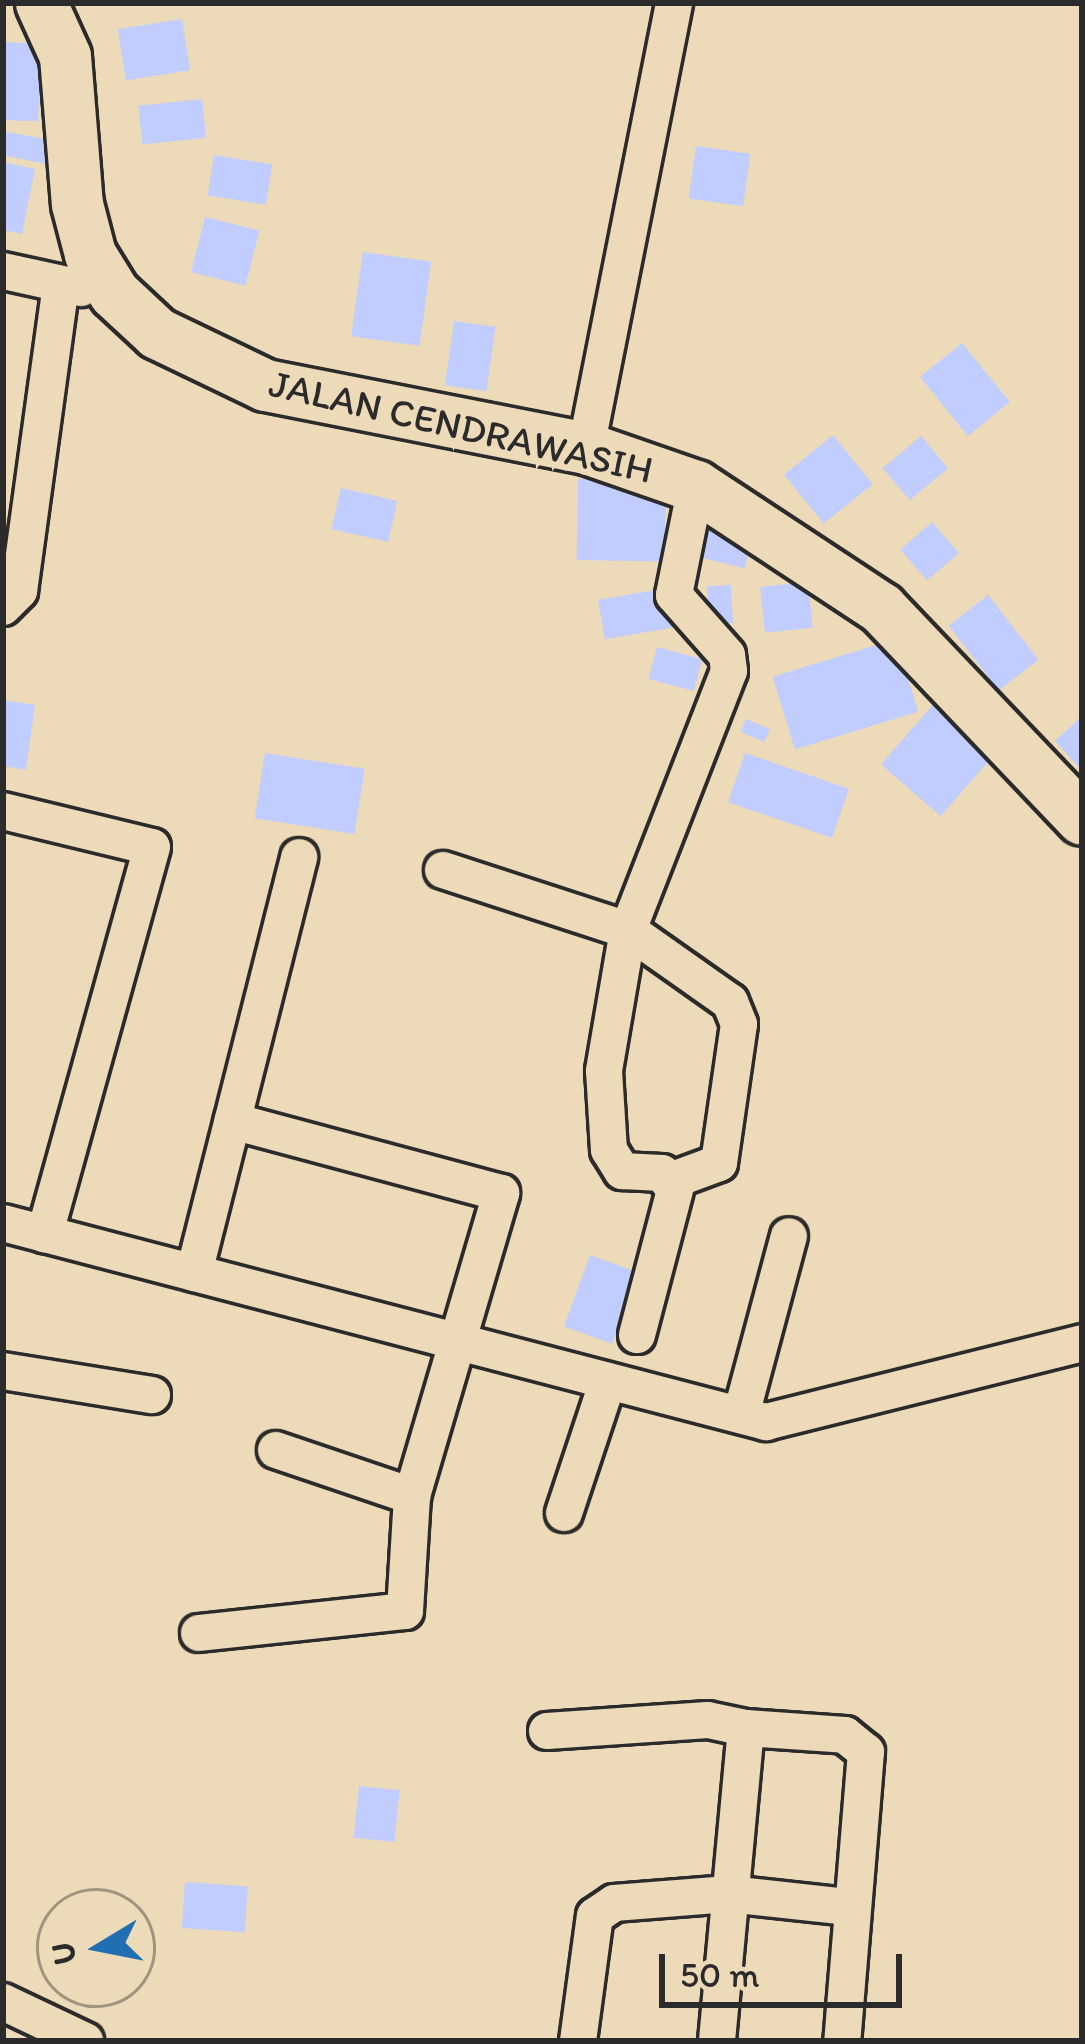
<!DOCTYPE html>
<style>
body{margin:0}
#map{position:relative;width:1085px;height:2044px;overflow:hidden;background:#eddab8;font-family:Itim,sans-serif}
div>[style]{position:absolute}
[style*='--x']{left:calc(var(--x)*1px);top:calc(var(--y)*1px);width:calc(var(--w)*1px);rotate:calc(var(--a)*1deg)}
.building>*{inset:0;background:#c0cdfe;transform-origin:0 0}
.roads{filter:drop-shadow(3px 0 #2b2b2b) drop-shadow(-3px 0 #2b2b2b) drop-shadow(0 3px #2b2b2b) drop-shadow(0 -3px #2b2b2b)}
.street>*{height:36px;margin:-18px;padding:0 18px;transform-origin:18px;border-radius:18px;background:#eddab8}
.secondary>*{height:51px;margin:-25.5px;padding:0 25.5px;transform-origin:25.5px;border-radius:25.5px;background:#eddab8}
span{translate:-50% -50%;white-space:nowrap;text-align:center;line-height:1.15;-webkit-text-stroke:12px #eddab8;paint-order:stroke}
.street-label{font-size:39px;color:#2b2b2b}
.frame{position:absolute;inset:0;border:6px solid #2b2b2b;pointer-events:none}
.north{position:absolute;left:36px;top:1888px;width:120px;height:120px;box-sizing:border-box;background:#eddab8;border:3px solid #9f9480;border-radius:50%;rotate:260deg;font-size:33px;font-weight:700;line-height:48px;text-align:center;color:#2b2b2b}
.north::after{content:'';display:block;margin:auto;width:42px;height:54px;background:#1f6fb2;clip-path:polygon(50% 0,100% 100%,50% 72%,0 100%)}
.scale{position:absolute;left:659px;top:1954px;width:243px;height:54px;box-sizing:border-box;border:6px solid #2b2b2b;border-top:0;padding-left:15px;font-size:36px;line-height:42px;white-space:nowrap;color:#2b2b2b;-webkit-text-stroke:9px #eddab8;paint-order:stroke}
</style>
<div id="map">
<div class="building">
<i style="left:182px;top:19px;width:52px;height:65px;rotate:81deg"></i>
<i style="left:3px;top:42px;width:38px;height:78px;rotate:2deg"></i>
<i style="left:202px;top:99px;width:39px;height:64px;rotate:84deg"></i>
<i style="left:3px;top:131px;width:49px;height:24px;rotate:11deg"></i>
<i style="left:696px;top:146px;width:55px;height:53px;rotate:8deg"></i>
<i style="left:214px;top:155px;width:59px;height:41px;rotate:9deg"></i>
<i style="clip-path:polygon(3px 162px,35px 169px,22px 234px,3px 230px)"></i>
<i style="left:205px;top:217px;width:56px;height:57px;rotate:14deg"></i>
<i style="left:363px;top:252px;width:69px;height:85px;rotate:8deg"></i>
<i style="left:454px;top:321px;width:42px;height:65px;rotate:8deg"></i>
<i style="left:962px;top:343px;width:76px;height:54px;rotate:51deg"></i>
<i style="left:833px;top:435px;width:63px;height:63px;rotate:51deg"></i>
<i style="left:921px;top:436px;width:42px;height:50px;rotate:50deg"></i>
<i style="left:578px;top:479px;width:88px;height:81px;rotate:1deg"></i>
<i style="left:341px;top:488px;width:58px;height:42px;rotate:13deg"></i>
<i style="left:696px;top:512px;width:61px;height:43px;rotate:14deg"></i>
<i style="left:932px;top:522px;width:41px;height:42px;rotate:49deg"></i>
<i style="left:808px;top:582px;width:46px;height:48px;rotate:84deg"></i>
<i style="left:731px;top:585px;width:38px;height:24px;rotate:87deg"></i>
<i style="left:666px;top:588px;width:40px;height:69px;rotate:80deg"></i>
<i style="left:988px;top:595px;width:82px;height:50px;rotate:52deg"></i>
<i style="left:896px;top:639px;width:76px;height:129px;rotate:73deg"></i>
<i style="left:657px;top:647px;width:47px;height:33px;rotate:15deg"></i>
<i style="left:944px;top:692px;width:79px;height:96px;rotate:41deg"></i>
<i style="clip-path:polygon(3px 700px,35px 705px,26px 770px,3px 766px)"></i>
<i style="clip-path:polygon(1082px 716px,1082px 771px,1055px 741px)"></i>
<i style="left:746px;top:719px;width:26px;height:14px;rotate:23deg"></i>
<i style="left:265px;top:753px;width:101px;height:66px;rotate:9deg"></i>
<i style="left:745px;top:753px;width:110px;height:52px;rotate:19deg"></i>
<i style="left:590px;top:1255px;width:51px;height:76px;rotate:20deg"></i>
<i style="left:359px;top:1786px;width:41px;height:52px;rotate:6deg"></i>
<i style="left:185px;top:1882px;width:63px;height:46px;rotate:4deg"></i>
</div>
<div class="roads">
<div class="street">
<i style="--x:3;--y:271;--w:80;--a:12.3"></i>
<i style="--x:586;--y:448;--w:454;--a:-78.8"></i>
<i style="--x:3;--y:607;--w:23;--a:-45"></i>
<i style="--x:19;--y:591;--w:309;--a:-82.2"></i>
<i style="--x:3;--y:811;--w:153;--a:13.6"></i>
<i style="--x:152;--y:847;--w:402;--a:105.5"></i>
<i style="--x:443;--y:870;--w:194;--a:18"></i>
<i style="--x:628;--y:930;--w:143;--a:99.7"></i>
<i style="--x:604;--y:1071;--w:79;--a:86.4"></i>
<i style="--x:609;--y:1150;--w:25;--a:58"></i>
<i style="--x:622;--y:1171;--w:40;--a:2.9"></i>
<i style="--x:662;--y:1173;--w:21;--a:53"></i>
<i style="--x:675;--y:1190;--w:150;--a:104.7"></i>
<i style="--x:673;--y:1180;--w:49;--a:-20.3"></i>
<i style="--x:719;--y:1163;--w:140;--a:-81.8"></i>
<i style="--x:739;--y:1024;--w:24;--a:-112"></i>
<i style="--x:730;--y:1002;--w:125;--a:-144.8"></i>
<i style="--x:628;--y:930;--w:278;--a:-68.7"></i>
<i style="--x:729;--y:671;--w:16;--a:-97"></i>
<i style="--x:727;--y:655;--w:80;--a:-131.5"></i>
<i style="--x:674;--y:595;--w:111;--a:-78.6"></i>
<i style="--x:3;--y:1223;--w:789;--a:14.62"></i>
<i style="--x:766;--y:1422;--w:326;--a:-14"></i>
<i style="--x:194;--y:1273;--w:429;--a:-75.8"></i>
<i style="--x:3;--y:1371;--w:151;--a:9.2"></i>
<i style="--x:741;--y:1415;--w:185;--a:-75"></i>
<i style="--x:276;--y:1450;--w:144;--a:18.7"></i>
<i style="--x:564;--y:1513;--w:139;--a:-71.6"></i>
<i style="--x:199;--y:1633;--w:207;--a:-6.1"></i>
<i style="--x:405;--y:1611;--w:115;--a:-86.5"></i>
<i style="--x:412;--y:1496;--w:316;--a:-73.6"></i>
<i style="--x:501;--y:1193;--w:278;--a:-165"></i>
<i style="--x:746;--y:1728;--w:99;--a:4"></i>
<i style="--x:845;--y:1735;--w:27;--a:39"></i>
<i style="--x:866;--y:1752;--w:290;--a:94.7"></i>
<i style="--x:547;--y:1731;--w:161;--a:-3.9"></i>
<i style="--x:708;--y:1720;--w:39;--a:12"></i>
<i style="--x:746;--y:1728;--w:314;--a:95.3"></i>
<i style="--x:3;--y:2002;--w:91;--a:25.4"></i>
<i style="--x:578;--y:2041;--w:126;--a:-82.3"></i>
<i style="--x:595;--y:1916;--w:23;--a:-34"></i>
<i style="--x:614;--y:1903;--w:115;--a:-4.5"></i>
<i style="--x:729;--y:1894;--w:121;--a:6.2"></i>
</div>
<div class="secondary">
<i style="--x:41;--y:3;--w:58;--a:65.6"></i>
<i style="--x:65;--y:56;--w:148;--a:85.4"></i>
<i style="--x:77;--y:204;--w:52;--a:75.4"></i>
<i style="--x:90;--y:254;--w:46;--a:58.4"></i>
<i style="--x:114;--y:293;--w:59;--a:42.9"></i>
<i style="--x:157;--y:333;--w:120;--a:25.7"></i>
<i style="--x:265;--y:385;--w:327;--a:11.1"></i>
<i style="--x:586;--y:448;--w:116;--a:19.1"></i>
<i style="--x:696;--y:486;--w:222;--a:33.4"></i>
<i style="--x:881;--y:608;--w:291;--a:46.4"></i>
</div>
</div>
<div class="street-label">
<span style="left:461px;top:427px;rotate:13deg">JALAN CENDRAWASIH</span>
</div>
<div class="frame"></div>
<div class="north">U</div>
<div class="scale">50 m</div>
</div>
